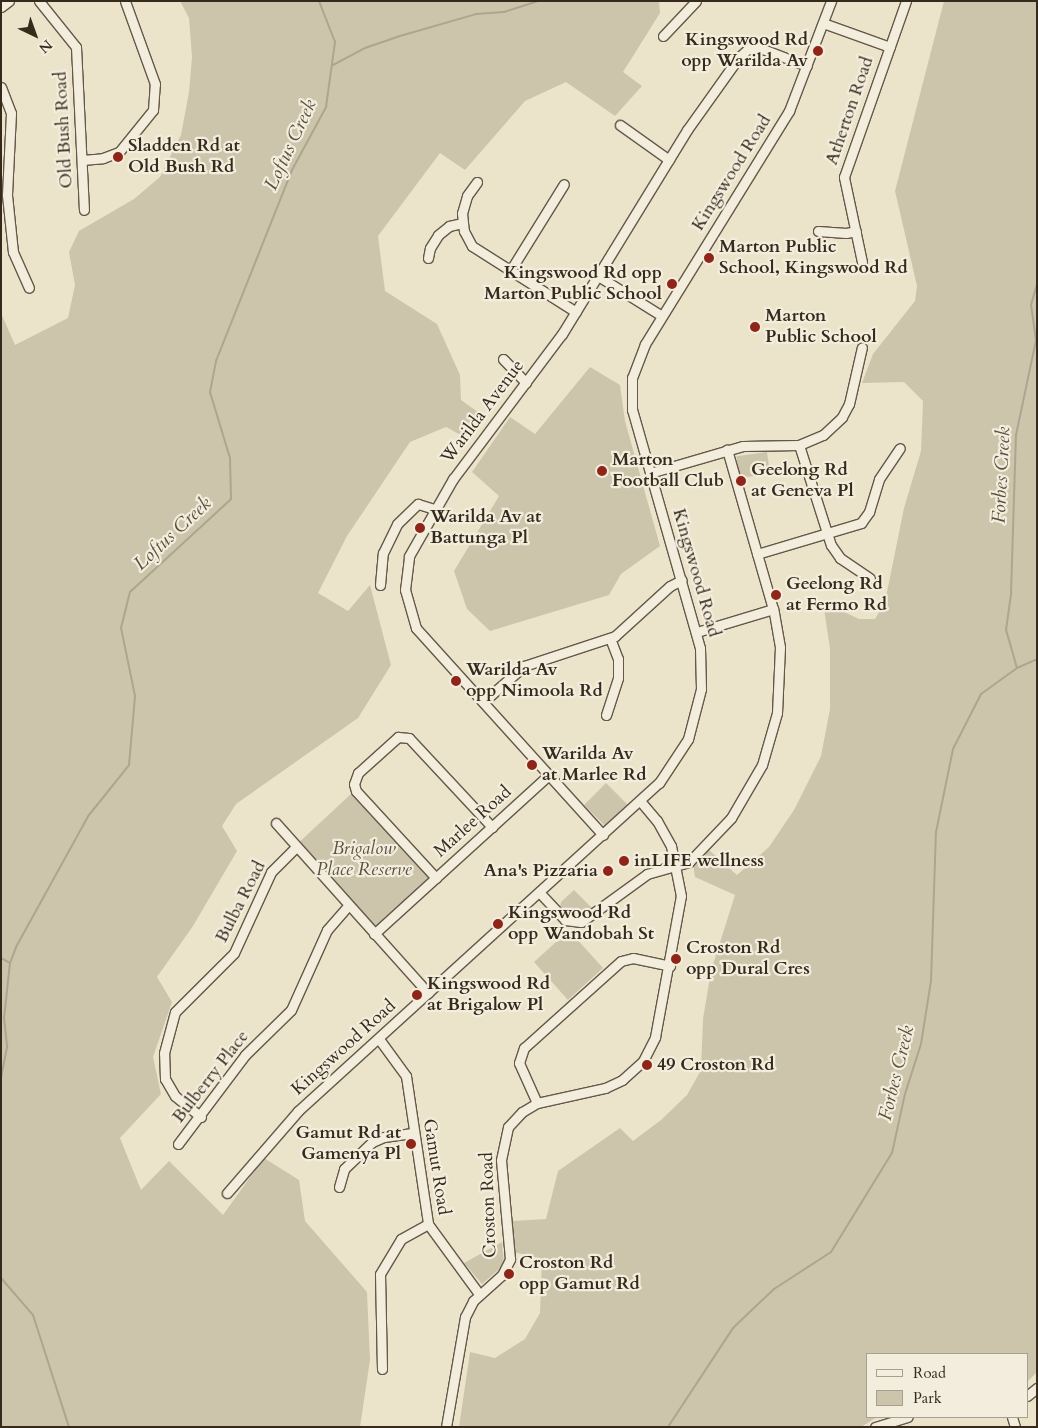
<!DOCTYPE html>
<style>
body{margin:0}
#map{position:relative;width:1038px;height:1428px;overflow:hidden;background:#ece4ca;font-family:Cardo,serif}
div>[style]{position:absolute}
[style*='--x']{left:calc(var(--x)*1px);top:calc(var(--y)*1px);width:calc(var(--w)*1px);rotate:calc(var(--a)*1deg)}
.green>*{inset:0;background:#cdc4ac;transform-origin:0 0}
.stream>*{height:2px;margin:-1px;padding:0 1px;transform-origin:1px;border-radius:1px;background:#aea58f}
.roads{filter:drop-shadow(1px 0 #645848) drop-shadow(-1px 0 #645848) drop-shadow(0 1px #645848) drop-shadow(0 -1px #645848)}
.minor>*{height:9px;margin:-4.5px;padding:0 4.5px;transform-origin:4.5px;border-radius:4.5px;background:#f3eddd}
.dots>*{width:14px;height:14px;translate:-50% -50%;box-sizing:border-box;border:2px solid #f3eddd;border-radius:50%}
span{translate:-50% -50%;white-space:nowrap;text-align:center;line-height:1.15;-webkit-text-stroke:4.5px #f3eddd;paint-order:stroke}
.poi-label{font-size:18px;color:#362a1c;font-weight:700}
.right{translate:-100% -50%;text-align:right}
.left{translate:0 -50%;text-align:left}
.street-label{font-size:18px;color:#362a1c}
.park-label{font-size:18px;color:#5c5040;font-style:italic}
.water-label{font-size:19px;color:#5a4f3e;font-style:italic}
.frame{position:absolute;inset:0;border:2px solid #362a1c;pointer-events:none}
.legend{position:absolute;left:866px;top:1353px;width:162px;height:65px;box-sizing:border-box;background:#f3eddd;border:1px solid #a79f90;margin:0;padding:6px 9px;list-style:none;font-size:15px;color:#362a1c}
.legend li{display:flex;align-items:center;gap:10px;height:25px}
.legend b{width:25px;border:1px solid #a79f90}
.north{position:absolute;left:10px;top:10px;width:50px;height:50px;-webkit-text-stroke:4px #f3eddd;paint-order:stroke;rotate:138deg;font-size:14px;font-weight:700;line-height:20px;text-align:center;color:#362a1c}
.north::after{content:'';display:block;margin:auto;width:18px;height:22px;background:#362a1c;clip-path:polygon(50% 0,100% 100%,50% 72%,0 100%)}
</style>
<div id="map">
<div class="green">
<i style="clip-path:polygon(180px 1px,659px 1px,660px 13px,623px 72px,642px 86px,615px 116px,566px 82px,525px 101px,465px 170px,440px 153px,378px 236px,385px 291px,437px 324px,460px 375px,461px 400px,485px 417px,470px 440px,446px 427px,410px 442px,347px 536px,318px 593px,348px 611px,370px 585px,391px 665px,358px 718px,236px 804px,222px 826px,237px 851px,193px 926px,157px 977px,172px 1002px,153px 1057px,161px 1094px,120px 1138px,141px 1190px,169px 1161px,223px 1215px,264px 1158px,299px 1180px,305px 1221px,367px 1292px,370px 1360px,360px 1427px,1px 1427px,1px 313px,15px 345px,68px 318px,75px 285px,69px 252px,79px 231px,134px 199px,160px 177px,181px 135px,189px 92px,192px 57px,189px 18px)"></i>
<i style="clip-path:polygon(944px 1px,1037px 1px,1037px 1372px,1027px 1382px,1027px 1354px,867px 1354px,867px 1417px,877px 1417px,861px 1427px,459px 1427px,470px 1352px,495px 1358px,525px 1339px,540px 1313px,542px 1259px,514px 1252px,512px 1221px,546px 1219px,558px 1171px,620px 1128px,633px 1141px,661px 1120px,687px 1095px,701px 1070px,703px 1019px,711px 971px,735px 895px,695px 877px,693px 865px,709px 850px,737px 875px,769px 847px,794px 810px,821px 756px,830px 709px,830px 649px,823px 602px,859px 619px,875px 619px,885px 602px,904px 508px,921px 451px,923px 401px,904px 382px,862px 383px,873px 354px,915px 301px,917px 286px,895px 191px)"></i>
<i style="clip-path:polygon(590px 367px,620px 385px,625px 421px,660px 546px,621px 574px,609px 595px,490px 631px,467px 609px,454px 571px,499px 496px,472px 472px,510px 417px,535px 434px)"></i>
<i style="left:767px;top:452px;width:22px;height:31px;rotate:82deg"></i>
<i style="left:606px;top:783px;width:30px;height:31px;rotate:45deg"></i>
<i style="left:351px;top:794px;width:116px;height:72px;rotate:47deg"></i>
<i style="clip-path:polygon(574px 890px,594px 910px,583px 918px,570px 917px,560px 908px,561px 902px)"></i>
<i style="clip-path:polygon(574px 936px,603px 968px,568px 1000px,534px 962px,556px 942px)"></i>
<i style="clip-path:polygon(502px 1242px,504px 1265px,482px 1284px,464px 1263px)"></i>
</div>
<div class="stream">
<i style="--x:333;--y:65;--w:36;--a:-28"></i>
<i style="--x:365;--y:48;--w:37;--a:-19"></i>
<i style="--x:400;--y:36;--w:79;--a:-16.1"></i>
<i style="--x:476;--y:14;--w:28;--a:-4"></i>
<i style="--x:504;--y:12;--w:35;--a:-18"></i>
<i style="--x:1017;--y:668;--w:40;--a:-106"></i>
<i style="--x:1006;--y:630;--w:37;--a:-82"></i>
<i style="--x:1011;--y:593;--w:158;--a:-88.2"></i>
<i style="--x:1016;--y:435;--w:97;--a:-78.1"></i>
<i style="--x:1036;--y:340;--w:35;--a:-98"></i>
<i style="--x:1031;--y:305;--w:22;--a:-74"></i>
<i style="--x:1;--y:958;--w:10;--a:29"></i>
<i style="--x:1;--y:1078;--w:33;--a:-79"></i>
<i style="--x:7;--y:1046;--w:28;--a:-96"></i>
<i style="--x:4;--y:1018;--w:55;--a:-83.8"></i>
<i style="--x:10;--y:963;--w:17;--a:-69"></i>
<i style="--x:16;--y:947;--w:151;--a:-61.1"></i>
<i style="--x:89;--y:815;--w:64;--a:-51.3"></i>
<i style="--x:129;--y:765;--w:69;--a:-85"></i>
<i style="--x:135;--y:696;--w:69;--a:-101.6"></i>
<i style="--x:121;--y:628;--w:37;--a:-76"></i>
<i style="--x:130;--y:592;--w:137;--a:-42.6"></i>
<i style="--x:231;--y:499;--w:41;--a:-91.4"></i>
<i style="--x:230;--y:458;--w:69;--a:-106.9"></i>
<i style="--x:210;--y:392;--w:32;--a:-79"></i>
<i style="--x:216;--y:361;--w:206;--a:-68.3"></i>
<i style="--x:292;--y:170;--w:72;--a:-61.6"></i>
<i style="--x:326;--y:107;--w:66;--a:-82.1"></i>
<i style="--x:335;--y:42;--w:44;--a:-111.3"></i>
<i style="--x:1;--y:1278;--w:49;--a:49.1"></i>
<i style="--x:33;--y:1315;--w:118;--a:72.2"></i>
<i style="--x:668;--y:1427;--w:118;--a:-56.7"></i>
<i style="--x:733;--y:1328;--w:57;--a:-43.6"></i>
<i style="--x:774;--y:1289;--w:68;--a:-33"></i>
<i style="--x:831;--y:1252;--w:116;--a:-58.4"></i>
<i style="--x:892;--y:1153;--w:60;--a:-77.6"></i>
<i style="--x:905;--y:1094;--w:52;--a:-72.3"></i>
<i style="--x:921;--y:1044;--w:64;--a:-81"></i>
<i style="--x:931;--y:981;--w:149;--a:-88.1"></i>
<i style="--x:936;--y:832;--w:85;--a:-78.4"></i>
<i style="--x:953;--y:749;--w:62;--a:-63"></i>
<i style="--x:981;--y:694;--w:44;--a:-35.8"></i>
<i style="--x:1017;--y:668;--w:22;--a:-24"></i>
</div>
<div class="roads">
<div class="minor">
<i style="--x:39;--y:1;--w:59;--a:51.2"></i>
<i style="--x:76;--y:47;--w:163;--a:87.2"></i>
<i style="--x:1;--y:7;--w:10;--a:-37"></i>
<i style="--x:823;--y:23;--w:71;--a:19.7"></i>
<i style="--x:663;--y:36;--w:48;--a:-46.7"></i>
<i style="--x:1;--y:87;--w:28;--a:69"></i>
<i style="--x:11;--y:113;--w:82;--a:92.8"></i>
<i style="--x:7;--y:195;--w:57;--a:84"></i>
<i style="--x:13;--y:252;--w:39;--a:66"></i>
<i style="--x:620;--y:125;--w:60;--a:35.5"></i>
<i style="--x:82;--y:160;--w:21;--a:-5"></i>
<i style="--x:103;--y:158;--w:17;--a:-21"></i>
<i style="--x:119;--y:152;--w:54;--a:-51"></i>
<i style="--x:153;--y:110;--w:26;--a:-86"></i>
<i style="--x:155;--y:84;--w:88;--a:-109.9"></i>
<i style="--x:477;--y:182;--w:17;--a:126"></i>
<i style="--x:467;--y:196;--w:18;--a:106"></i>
<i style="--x:462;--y:213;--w:18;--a:84"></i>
<i style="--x:464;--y:231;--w:17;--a:62"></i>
<i style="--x:472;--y:246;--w:123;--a:32.4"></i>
<i style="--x:818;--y:231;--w:28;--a:4"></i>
<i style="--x:846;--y:233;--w:10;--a:-11"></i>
<i style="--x:428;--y:258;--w:10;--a:-79"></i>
<i style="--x:430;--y:248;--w:15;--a:-58"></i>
<i style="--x:438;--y:235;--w:14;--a:-39"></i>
<i style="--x:449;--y:226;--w:13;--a:-13"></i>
<i style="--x:862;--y:262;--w:87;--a:-102"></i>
<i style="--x:844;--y:177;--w:187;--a:-70.6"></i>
<i style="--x:510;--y:271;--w:102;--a:-58.2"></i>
<i style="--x:598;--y:276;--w:75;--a:32"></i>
<i style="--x:503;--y:359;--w:33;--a:46"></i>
<i style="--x:799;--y:445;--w:105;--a:72.3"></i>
<i style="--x:831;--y:545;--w:16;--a:55"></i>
<i style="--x:840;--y:558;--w:36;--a:34"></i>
<i style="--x:650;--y:473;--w:97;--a:-16.2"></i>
<i style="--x:743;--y:446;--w:56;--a:-1"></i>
<i style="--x:799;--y:445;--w:26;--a:-23"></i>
<i style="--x:823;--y:435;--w:26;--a:-43"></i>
<i style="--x:842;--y:417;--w:15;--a:-62"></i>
<i style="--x:849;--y:404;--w:58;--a:-77.2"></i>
<i style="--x:757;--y:554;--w:109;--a:-16.6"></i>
<i style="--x:861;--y:523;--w:14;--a:-54"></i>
<i style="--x:869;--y:512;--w:34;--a:-73"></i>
<i style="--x:879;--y:479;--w:37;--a:-56"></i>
<i style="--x:380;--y:585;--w:32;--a:-85"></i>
<i style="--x:383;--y:553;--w:32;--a:-64"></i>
<i style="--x:397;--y:524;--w:29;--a:-44"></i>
<i style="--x:418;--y:504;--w:17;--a:17"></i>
<i style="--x:697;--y:632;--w:79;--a:-16.8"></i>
<i style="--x:483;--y:702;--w:55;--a:-41.3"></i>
<i style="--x:524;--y:666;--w:96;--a:-18.2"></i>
<i style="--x:615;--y:636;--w:74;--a:-42.3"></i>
<i style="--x:670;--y:586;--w:13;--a:-27"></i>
<i style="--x:606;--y:715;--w:39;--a:-72"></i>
<i style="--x:618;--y:678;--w:19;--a:-90"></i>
<i style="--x:618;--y:659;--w:22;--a:-111"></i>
<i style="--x:276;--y:823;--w:228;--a:48.2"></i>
<i style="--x:603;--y:835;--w:279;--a:-132.1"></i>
<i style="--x:416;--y:628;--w:40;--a:-106"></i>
<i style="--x:405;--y:590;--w:34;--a:-83"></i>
<i style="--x:409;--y:556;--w:89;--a:-60.3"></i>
<i style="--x:453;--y:479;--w:181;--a:-53.1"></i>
<i style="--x:562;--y:334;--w:239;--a:-58.5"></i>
<i style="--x:687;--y:130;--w:90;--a:-54.5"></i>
<i style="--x:739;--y:57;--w:12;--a:-42"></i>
<i style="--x:748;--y:49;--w:12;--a:-5"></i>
<i style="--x:760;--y:48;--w:50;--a:21"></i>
<i style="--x:436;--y:878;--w:118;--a:-132.6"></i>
<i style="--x:356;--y:791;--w:7;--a:-106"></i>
<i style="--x:354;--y:784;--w:12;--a:-70"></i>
<i style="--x:358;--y:773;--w:54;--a:-42"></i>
<i style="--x:398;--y:737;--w:11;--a:5"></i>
<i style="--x:409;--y:738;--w:122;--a:47"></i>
<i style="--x:539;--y:892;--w:38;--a:47"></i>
<i style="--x:565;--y:920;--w:16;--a:7"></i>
<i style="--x:581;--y:922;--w:82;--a:-36"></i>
<i style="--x:647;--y:874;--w:44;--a:-15.9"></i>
<i style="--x:689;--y:862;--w:61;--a:-46.3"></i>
<i style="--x:731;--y:818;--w:61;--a:-59.7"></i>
<i style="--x:762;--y:765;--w:54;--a:-73.9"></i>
<i style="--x:777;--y:713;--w:66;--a:-87.4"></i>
<i style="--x:780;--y:647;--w:39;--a:-100"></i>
<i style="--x:773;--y:609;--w:166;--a:-106.1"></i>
<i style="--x:374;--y:934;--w:236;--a:-42.3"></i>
<i style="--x:379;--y:1039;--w:46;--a:53.9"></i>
<i style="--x:406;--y:1076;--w:150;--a:81.5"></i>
<i style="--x:428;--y:1224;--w:87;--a:53.9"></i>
<i style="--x:537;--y:1103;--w:44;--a:-114.2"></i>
<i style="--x:519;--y:1063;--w:16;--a:-72"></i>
<i style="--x:524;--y:1048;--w:130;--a:-41.9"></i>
<i style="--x:621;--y:961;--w:12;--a:-14"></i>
<i style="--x:633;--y:958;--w:38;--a:12"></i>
<i style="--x:201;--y:1117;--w:33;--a:-141"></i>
<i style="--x:175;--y:1096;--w:20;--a:-120"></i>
<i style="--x:165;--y:1079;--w:26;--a:-92"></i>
<i style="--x:164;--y:1053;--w:42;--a:-75"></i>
<i style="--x:175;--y:1012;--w:83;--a:-45"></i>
<i style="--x:234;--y:953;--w:89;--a:-65.4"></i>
<i style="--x:271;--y:872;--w:34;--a:-45"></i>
<i style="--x:178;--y:1144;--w:111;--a:-53"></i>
<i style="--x:245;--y:1055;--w:64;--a:-44.4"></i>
<i style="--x:291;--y:1010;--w:88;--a:-65.8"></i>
<i style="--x:327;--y:930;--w:32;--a:-49"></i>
<i style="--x:339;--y:1187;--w:19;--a:-74"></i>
<i style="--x:344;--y:1169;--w:39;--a:-44"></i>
<i style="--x:372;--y:1142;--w:13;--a:-23"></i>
<i style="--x:384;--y:1137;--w:30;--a:-8"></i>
<i style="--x:227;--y:1193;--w:108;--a:-49.1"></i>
<i style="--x:298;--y:1111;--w:488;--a:-42.3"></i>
<i style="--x:659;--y:783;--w:53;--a:-56.6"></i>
<i style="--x:688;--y:739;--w:52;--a:-75.4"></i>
<i style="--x:701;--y:689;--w:41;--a:-91.4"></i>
<i style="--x:700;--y:648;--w:248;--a:-105.9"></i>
<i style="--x:632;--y:410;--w:32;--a:-90"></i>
<i style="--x:632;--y:378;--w:36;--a:-69"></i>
<i style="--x:645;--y:344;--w:274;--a:-58.3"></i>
<i style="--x:789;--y:111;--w:118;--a:-69.1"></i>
<i style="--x:382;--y:1369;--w:95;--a:-91.2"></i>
<i style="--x:380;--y:1274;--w:41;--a:-59"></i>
<i style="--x:401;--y:1239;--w:31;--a:-29"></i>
<i style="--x:1027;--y:1396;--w:13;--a:-39"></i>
<i style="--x:1012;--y:1417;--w:10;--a:73"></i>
<i style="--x:446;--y:1427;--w:112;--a:-80.2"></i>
<i style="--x:465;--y:1317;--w:18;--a:-63"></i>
<i style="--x:473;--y:1301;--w:39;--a:-42"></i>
<i style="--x:502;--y:1275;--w:18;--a:-63"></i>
<i style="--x:510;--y:1259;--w:99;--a:-95.2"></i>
<i style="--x:501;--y:1160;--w:34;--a:-78"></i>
<i style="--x:508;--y:1127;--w:21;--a:-47"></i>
<i style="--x:522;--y:1112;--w:17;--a:-31"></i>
<i style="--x:537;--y:1103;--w:70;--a:-12.4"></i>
<i style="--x:605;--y:1088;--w:19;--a:-25"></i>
<i style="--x:622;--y:1080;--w:28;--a:-42"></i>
<i style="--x:643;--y:1061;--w:27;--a:-63"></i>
<i style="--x:655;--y:1037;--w:143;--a:-79.6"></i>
<i style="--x:681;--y:896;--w:51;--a:-101.3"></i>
<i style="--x:671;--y:846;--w:29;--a:-119"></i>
<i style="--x:657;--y:821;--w:26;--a:-130"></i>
<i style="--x:875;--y:1427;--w:34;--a:-17"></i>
</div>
</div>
<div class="dots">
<i style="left:818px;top:51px;background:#8f2418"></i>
<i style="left:118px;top:157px;background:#8f2418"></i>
<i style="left:709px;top:258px;background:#8f2418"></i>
<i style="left:672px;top:284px;background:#8f2418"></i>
<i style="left:755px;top:327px;background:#8f2418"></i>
<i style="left:602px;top:471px;background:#8f2418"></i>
<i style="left:741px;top:481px;background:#8f2418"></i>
<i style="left:420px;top:528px;background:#8f2418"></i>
<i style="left:776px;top:595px;background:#8f2418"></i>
<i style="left:456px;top:681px;background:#8f2418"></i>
<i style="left:532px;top:765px;background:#8f2418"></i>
<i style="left:624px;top:861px;background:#8f2418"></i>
<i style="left:608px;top:871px;background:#8f2418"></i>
<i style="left:498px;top:924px;background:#8f2418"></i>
<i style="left:676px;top:959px;background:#8f2418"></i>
<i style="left:417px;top:995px;background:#8f2418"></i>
<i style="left:647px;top:1065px;background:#8f2418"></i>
<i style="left:411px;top:1144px;background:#8f2418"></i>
<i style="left:509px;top:1274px;background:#8f2418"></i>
</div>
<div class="poi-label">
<span class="right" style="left:808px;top:51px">Kingswood Rd<br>opp Warilda Av</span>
<span class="left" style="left:128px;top:157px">Sladden Rd at<br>Old Bush Rd</span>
<span class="left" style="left:719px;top:258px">Marton Public<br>School, Kingswood Rd</span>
<span class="right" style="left:662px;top:284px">Kingswood Rd opp<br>Marton Public School</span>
<span class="left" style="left:765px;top:327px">Marton<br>Public School</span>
<span class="left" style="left:612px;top:471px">Marton<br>Football Club</span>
<span class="left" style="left:751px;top:481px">Geelong Rd<br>at Geneva Pl</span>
<span class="left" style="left:430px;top:528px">Warilda Av at<br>Battunga Pl</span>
<span class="left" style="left:786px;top:595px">Geelong Rd<br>at Fermo Rd</span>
<span class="left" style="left:466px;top:681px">Warilda Av<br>opp Nimoola Rd</span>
<span class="left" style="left:542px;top:765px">Warilda Av<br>at Marlee Rd</span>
<span class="left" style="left:634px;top:861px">inLIFE wellness</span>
<span class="right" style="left:598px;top:871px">Ana's Pizzaria</span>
<span class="left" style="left:508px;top:924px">Kingswood Rd<br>opp Wandobah St</span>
<span class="left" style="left:686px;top:959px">Croston Rd<br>opp Dural Cres</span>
<span class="left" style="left:427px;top:995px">Kingswood Rd<br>at Brigalow Pl</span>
<span class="left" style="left:657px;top:1065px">49 Croston Rd</span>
<span class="right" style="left:401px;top:1144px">Gamut Rd at<br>Gamenya Pl</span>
<span class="left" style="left:519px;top:1274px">Croston Rd<br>opp Gamut Rd</span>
</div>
<div class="street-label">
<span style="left:850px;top:111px;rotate:-71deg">Atherton Road</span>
<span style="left:64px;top:130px;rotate:-93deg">Old Bush Road</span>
<span style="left:732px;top:173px;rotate:-58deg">Kingswood Road</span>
<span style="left:483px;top:412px;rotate:-53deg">Warilda Avenue</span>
<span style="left:696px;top:573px;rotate:74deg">Kingswood Road</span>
<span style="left:473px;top:822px;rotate:-42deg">Marlee Road</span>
<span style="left:241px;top:902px;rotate:-63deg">Bulba Road</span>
<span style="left:344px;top:1048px;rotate:-42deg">Kingswood Road</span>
<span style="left:211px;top:1077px;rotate:-52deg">Bulberry Place</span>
<span style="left:436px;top:1167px;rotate:81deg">Gamut Road</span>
<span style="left:489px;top:1205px;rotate:-92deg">Croston Road</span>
</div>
<div class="park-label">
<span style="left:364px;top:860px">Brigalow<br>Place Reserve</span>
</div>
<div class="water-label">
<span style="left:291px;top:145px;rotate:-65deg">Loftus Creek</span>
<span style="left:1002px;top:475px;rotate:-87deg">Forbes Creek</span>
<span style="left:173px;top:534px;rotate:-43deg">Loftus Creek</span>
<span style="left:897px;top:1073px;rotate:-76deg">Forbes Creek</span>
</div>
<div class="frame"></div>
<ul class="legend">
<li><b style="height:6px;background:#f3eddd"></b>Road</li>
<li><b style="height:14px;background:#cdc4ac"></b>Park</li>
</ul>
<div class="north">N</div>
</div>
